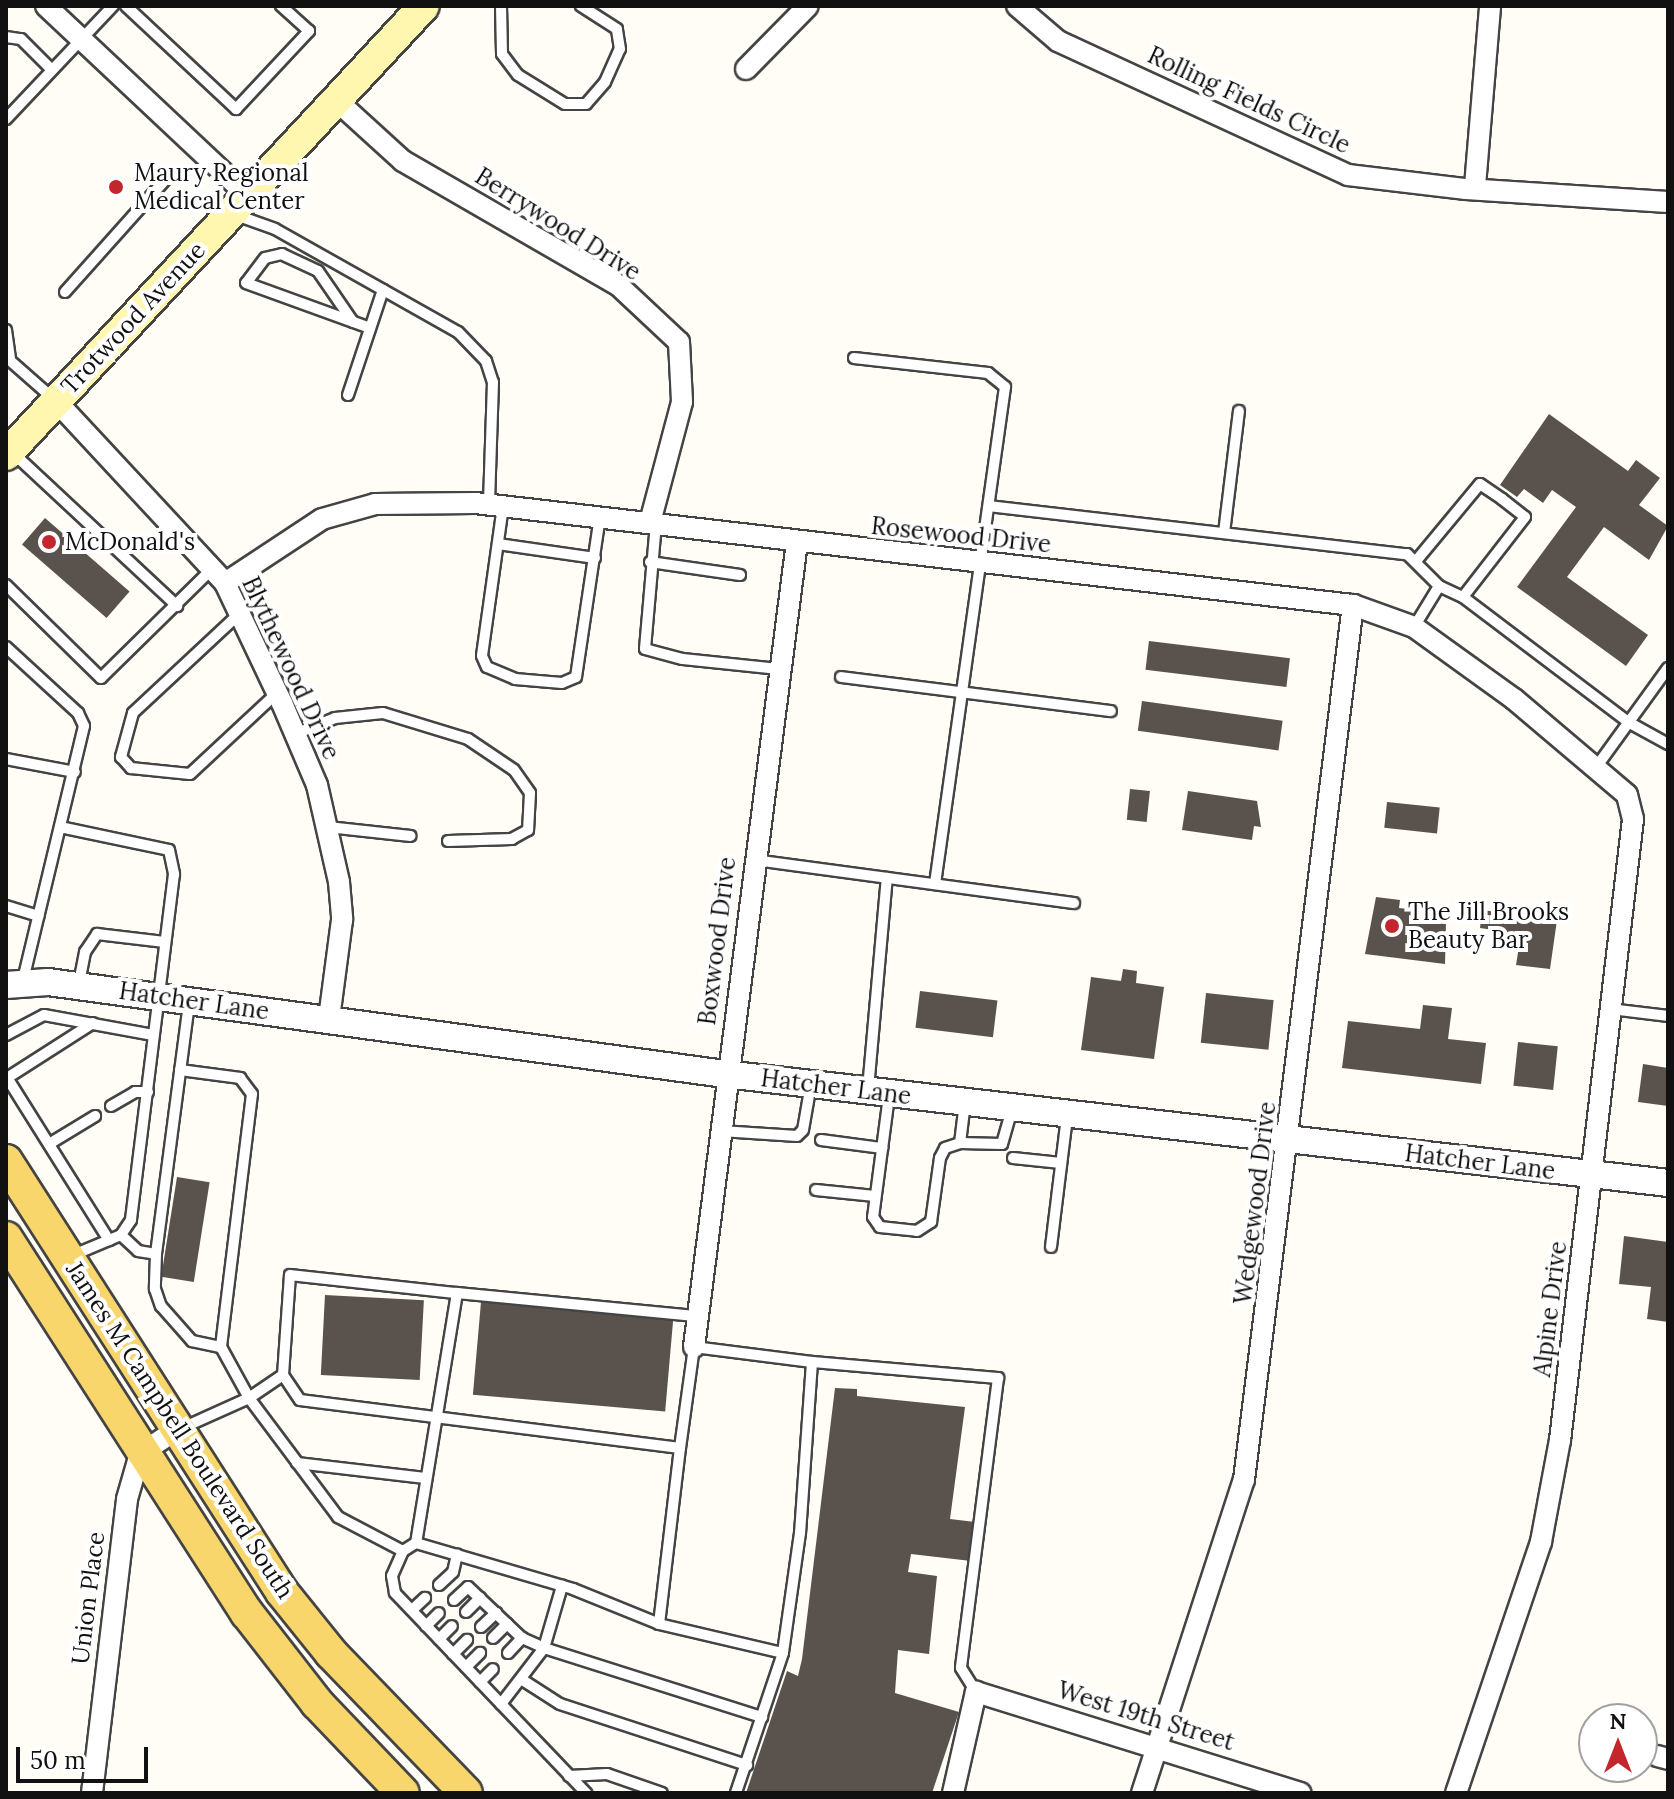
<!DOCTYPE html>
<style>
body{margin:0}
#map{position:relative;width:1674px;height:1799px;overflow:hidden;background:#fffdf5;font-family:Lora,serif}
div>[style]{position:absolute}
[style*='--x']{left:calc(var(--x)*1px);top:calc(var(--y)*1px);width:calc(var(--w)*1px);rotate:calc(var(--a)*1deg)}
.building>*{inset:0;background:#5a524d;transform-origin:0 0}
.roads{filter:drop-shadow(2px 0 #444) drop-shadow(-2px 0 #444) drop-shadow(0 2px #444) drop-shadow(0 -2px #444)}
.service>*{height:10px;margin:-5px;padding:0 5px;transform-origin:5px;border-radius:5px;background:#fff}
.minor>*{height:20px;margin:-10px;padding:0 10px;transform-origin:10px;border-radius:10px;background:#fff}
.tertiary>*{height:26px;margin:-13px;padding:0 13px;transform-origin:13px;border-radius:13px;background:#fff}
.secondary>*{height:30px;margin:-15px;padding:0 15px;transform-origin:15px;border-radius:15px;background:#fff6b0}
.primary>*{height:32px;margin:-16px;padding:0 16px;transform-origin:16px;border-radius:16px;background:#f9d66b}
.dots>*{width:22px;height:22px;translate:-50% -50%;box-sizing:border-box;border:4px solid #fff;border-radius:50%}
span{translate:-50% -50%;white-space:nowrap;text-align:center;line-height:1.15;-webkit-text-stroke:8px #fff;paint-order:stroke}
.street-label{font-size:24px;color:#111}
.poi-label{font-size:24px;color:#111}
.left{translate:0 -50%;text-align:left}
.frame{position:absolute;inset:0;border:8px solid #111;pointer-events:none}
.north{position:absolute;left:1578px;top:1703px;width:80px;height:80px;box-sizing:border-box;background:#fff;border:2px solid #a0a0a0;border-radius:50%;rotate:0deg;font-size:22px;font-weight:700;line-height:32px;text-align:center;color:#111}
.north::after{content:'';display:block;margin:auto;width:28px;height:36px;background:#c4262e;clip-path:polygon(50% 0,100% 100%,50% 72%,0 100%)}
.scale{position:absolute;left:16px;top:1747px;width:132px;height:36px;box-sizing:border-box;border:4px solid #111;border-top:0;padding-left:10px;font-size:24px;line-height:28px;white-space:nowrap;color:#111;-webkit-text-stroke:6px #fff;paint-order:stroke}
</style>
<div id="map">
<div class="building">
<i style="clip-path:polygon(1549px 414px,1628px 471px,1636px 460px,1660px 478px,1639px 505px,1668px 526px,1649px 560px,1604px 527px,1567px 577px,1648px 635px,1626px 666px,1517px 587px,1576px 507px,1552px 490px,1543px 503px,1524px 489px,1517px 497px,1500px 485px)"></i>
<i style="left:45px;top:518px;width:112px;height:35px;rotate:41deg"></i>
<i style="left:1149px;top:641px;width:142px;height:29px;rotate:7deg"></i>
<i style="left:1142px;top:701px;width:142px;height:30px;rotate:8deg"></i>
<i style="left:1130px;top:789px;width:20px;height:31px;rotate:6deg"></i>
<i style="clip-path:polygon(1188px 791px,1257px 801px,1261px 827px,1254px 826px,1252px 840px,1182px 830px)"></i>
<i style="left:1387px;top:802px;width:53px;height:26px;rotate:6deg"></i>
<i style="clip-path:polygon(1376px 897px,1400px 900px,1399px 908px,1417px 910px,1416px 918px,1446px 922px,1445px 964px,1365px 954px)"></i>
<i style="clip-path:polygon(1482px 910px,1557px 920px,1550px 969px,1516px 965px,1521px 934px,1480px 928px)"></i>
<i style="clip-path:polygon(1123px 969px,1137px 971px,1136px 983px,1164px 987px,1154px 1059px,1081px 1050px,1091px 977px,1121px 981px)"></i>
<i style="left:920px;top:991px;width:78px;height:37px;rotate:7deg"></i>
<i style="left:1206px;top:993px;width:68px;height:50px;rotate:6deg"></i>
<i style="clip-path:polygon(1423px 1005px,1452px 1008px,1448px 1039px,1486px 1043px,1481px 1084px,1342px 1068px,1348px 1021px,1420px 1029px)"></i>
<i style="left:1518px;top:1042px;width:40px;height:44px;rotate:6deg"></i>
<i style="clip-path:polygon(1643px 1064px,1668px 1068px,1668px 1106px,1638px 1102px)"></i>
<i style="left:177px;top:1177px;width:33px;height:101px;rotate:9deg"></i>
<i style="clip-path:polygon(1624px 1236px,1668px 1242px,1668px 1322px,1647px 1319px,1651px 1287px,1619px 1284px)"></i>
<i style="left:325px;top:1295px;width:99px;height:80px;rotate:3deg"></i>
<i style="left:481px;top:1302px;width:193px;height:93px;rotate:5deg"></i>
<i style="clip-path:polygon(835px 1388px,857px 1389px,857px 1396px,965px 1407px,950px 1519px,975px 1522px,971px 1561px,911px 1554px,908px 1572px,937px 1576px,929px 1654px,898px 1650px,895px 1693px,959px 1712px,932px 1793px,746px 1793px,787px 1671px,798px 1676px,802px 1659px)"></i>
</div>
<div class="roads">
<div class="service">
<i style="--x:126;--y:6;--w:151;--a:43.1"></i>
<i style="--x:236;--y:109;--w:107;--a:-46.9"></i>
<i style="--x:309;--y:31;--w:38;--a:-138"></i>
<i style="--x:501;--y:6;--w:48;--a:88.8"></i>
<i style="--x:502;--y:54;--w:26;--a:53"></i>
<i style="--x:518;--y:75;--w:55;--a:31.7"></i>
<i style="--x:565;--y:104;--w:21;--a:0"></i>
<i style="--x:586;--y:104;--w:29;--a:-49"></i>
<i style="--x:605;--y:82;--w:36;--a:-66"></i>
<i style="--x:620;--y:49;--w:20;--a:-99"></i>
<i style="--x:617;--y:29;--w:43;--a:-147.4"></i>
<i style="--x:6;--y:37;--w:15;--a:8"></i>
<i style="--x:21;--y:39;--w:42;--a:45"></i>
<i style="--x:6;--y:119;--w:156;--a:-46.6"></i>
<i style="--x:236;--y:215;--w:41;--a:19.7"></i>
<i style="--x:275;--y:229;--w:210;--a:29.4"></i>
<i style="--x:458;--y:332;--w:40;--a:46"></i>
<i style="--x:486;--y:361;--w:22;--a:72"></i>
<i style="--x:493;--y:382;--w:123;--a:91.9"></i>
<i style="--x:65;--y:292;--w:152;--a:-48.2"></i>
<i style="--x:353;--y:322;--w:62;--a:-124.5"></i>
<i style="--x:318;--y:271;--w:40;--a:-155"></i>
<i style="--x:282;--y:254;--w:17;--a:167"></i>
<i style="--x:265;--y:258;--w:31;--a:127"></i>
<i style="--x:246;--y:283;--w:132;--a:19.9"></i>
<i style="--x:6;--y:330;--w:28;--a:82"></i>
<i style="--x:6;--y:357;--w:65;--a:41.3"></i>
<i style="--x:854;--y:358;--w:135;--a:6.4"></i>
<i style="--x:988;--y:373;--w:22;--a:39"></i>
<i style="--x:1005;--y:387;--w:502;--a:98.02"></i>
<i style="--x:348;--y:395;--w:111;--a:-71.6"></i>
<i style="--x:12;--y:452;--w:226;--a:43"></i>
<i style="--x:503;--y:506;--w:151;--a:98"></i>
<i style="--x:482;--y:656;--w:12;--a:66"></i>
<i style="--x:487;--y:667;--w:30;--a:23"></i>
<i style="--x:515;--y:679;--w:47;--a:4.9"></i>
<i style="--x:562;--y:683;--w:15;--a:-23"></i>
<i style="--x:576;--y:677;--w:163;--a:-81.5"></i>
<i style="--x:989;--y:506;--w:421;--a:6.6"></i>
<i style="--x:1407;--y:554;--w:45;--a:45"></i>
<i style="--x:1439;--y:586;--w:26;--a:25"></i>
<i style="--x:1463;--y:597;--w:207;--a:37.1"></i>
<i style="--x:1628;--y:722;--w:46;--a:28.8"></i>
<i style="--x:656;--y:523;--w:126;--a:95"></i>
<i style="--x:645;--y:649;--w:39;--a:15"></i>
<i style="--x:683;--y:659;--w:96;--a:6"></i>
<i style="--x:1224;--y:533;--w:123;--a:-83"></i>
<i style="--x:498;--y:544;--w:98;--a:8.2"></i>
<i style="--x:1416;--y:561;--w:100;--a:-50.3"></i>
<i style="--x:1480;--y:484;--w:27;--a:34"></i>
<i style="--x:1502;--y:499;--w:29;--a:38"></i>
<i style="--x:1525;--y:517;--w:101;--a:127.8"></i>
<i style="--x:650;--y:562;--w:91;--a:8.2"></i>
<i style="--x:6;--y:585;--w:133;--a:44.4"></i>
<i style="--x:101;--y:678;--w:156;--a:-44.5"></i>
<i style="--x:239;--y:614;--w:145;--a:137"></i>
<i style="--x:133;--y:713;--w:46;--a:105.3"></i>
<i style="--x:121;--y:757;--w:15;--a:48"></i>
<i style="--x:131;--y:768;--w:59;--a:5.8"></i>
<i style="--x:190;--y:774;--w:119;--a:-43"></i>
<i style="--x:1414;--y:627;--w:48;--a:-58.6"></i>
<i style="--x:6;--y:647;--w:98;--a:42.5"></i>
<i style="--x:78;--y:713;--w:14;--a:65"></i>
<i style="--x:84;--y:726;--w:261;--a:103.5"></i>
<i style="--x:841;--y:677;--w:272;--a:7.2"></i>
<i style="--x:295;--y:734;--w:43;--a:-21.8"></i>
<i style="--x:335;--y:718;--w:48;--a:-5.9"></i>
<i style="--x:383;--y:713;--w:89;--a:17"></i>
<i style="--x:468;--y:739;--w:55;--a:34"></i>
<i style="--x:514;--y:770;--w:28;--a:55"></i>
<i style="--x:530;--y:793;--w:37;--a:93"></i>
<i style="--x:528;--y:830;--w:18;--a:151"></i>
<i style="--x:512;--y:839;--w:64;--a:178.2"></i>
<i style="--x:6;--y:759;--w:70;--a:10.7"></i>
<i style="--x:1597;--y:766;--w:121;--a:-54.1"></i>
<i style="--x:60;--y:827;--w:111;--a:11.9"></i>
<i style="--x:169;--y:850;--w:25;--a:78"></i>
<i style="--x:174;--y:874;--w:349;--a:97.1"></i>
<i style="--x:131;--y:1220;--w:18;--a:124"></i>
<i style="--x:121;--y:1235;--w:54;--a:157.2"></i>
<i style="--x:328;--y:827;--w:83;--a:6.2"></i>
<i style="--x:755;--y:860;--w:322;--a:7.7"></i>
<i style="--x:6;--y:906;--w:34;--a:17"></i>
<i style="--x:79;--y:983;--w:32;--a:-79"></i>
<i style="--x:85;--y:952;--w:22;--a:-56"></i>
<i style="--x:97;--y:934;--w:68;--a:6.7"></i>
<i style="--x:1610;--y:1009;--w:58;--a:6.9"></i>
<i style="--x:6;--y:1035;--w:43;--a:-27.8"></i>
<i style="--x:44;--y:1015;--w:111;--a:10.4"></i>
<i style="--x:180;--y:1070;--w:61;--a:7.6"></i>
<i style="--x:240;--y:1078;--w:20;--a:53"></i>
<i style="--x:252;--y:1094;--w:255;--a:97"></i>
<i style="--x:221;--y:1347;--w:58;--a:61.2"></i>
<i style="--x:249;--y:1398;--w:149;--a:53.2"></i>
<i style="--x:338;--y:1517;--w:73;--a:27.6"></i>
<i style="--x:403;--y:1551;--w:27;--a:114"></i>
<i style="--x:392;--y:1576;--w:17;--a:80"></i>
<i style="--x:395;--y:1593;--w:277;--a:46.3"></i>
<i style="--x:6;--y:1076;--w:194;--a:57.9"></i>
<i style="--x:7;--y:1078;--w:102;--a:-32.6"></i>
<i style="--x:868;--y:1089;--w:212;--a:-84.9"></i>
<i style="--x:889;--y:1096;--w:122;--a:97.5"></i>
<i style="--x:873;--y:1217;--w:12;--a:55"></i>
<i style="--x:880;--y:1227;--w:37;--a:6"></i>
<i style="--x:917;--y:1231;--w:17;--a:-33"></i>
<i style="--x:931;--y:1222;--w:65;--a:-82"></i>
<i style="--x:940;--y:1158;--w:11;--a:-63"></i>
<i style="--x:945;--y:1148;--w:16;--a:-18"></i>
<i style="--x:960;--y:1143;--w:41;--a:-83"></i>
<i style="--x:111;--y:1106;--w:28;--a:-30"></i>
<i style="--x:135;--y:1092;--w:13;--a:0"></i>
<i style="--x:721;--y:1131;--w:76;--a:3.8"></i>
<i style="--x:797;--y:1136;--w:8;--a:-45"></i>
<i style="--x:803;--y:1130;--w:47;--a:-80.1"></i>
<i style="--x:821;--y:1140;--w:62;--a:7.5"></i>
<i style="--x:960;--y:1143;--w:42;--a:1.4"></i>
<i style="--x:1002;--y:1144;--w:37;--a:-74"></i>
<i style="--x:49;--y:1144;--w:54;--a:-31.3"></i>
<i style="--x:1013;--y:1158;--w:48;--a:5.9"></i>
<i style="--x:816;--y:1190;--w:59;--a:5.8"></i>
<i style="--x:121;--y:1235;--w:23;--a:43"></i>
<i style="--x:138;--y:1251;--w:18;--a:9"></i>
<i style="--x:156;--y:1254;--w:35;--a:92"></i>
<i style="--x:155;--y:1289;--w:18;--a:71"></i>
<i style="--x:161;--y:1306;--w:47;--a:48.5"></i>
<i style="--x:192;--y:1341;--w:30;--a:12"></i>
<i style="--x:1051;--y:1247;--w:132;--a:-83"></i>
<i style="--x:156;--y:1254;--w:253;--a:-82.5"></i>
<i style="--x:457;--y:1293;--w:242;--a:5.5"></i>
<i style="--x:812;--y:1362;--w:187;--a:4.9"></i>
<i style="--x:998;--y:1378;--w:292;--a:97.3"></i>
<i style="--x:961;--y:1668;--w:28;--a:58"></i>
<i style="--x:283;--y:1375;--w:30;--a:56"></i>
<i style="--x:300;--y:1400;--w:383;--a:7.2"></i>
<i style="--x:680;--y:1448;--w:102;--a:-82.1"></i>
<i style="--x:694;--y:1347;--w:119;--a:7.2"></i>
<i style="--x:812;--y:1362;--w:171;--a:94"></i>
<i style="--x:800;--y:1533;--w:121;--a:98.1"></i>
<i style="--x:783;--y:1653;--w:148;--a:108.6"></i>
<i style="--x:180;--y:1429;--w:76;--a:-24.2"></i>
<i style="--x:249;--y:1398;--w:41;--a:-34.1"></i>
<i style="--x:283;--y:1375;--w:100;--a:-86"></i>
<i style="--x:290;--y:1275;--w:168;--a:6.2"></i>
<i style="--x:457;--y:1293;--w:253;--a:99.3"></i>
<i style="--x:297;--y:1463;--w:129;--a:6.7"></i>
<i style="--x:403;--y:1551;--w:15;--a:-32"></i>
<i style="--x:416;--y:1543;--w:164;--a:16.3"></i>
<i style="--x:573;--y:1589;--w:93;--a:22.1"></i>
<i style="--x:659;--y:1624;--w:127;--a:13.2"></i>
<i style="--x:439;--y:1585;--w:19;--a:-43"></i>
<i style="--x:453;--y:1572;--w:18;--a:-77"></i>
<i style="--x:454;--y:1600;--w:19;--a:-43"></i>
<i style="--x:468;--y:1587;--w:74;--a:43.4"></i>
<i style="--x:522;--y:1638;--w:24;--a:24"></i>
<i style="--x:544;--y:1648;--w:65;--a:-73.8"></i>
<i style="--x:412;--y:1610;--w:18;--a:-43"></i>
<i style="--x:466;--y:1612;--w:20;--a:-45"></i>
<i style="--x:659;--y:1624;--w:177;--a:-83.2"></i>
<i style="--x:426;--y:1626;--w:18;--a:-45"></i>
<i style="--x:481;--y:1627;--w:21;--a:-43"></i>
<i style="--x:493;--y:1638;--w:20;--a:-45"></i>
<i style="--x:439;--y:1639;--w:18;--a:-45"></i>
<i style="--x:508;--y:1653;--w:21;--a:-47"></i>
<i style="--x:453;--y:1654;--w:20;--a:-45"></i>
<i style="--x:466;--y:1667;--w:20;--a:-45"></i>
<i style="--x:521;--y:1679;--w:46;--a:32.7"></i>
<i style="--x:560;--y:1704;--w:197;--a:18.1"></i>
<i style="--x:480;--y:1682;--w:18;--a:-45"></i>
<i style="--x:501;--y:1704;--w:71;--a:-52.5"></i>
<i style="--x:544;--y:1648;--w:229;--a:17.6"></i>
<i style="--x:569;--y:1776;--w:38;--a:-3"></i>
<i style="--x:607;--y:1774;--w:58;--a:19.1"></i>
</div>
<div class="minor">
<i style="--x:46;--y:6;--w:276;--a:43.2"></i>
<i style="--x:1017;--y:6;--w:54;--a:40.5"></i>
<i style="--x:1058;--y:41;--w:319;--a:24.8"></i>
<i style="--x:1348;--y:175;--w:119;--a:6.8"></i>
<i style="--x:1466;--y:189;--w:202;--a:3.7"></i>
<i style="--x:746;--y:69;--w:88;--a:-45.5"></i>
<i style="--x:337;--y:101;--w:89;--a:42.3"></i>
<i style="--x:403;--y:161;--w:248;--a:30"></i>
<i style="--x:618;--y:285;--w:83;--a:43.1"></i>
<i style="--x:679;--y:342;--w:60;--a:87.1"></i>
<i style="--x:682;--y:402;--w:124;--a:104.9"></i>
<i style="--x:1475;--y:186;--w:181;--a:-85.2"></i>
<i style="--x:56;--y:401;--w:248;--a:47.1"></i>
<i style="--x:225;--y:583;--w:133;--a:64.6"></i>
<i style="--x:282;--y:703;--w:89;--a:66.9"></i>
<i style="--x:317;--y:785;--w:99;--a:77.2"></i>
<i style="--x:339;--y:882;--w:38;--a:85"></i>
<i style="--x:342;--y:920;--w:100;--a:97.5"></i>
<i style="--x:225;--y:583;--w:116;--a:-33.4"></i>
<i style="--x:322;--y:519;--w:55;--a:-15.8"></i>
<i style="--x:375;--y:504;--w:100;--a:-0.6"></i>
<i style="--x:475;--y:503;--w:884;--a:6.63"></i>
<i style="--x:1353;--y:605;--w:65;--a:19.8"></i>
<i style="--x:1414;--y:627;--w:123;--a:35.8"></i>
<i style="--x:1514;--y:699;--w:148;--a:40.3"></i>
<i style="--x:1627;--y:795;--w:25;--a:76"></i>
<i style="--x:1633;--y:819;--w:625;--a:96.7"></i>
<i style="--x:1560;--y:1440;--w:104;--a:100.6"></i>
<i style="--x:1541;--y:1542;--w:265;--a:108.7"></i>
<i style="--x:694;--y:1347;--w:812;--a:-82.71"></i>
<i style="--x:1657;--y:1756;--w:11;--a:15"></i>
<i style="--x:92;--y:1793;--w:296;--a:-83.2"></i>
<i style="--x:127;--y:1499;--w:47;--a:-73.9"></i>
<i style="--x:140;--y:1454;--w:43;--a:-33.7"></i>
<i style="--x:953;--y:1793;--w:104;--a:-77.2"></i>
<i style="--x:976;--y:1692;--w:340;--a:17.3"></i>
<i style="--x:1142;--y:1793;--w:329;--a:-72"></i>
<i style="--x:1244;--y:1480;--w:882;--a:-82.9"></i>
</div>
<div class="tertiary">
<i style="--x:6;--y:985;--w:42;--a:-4.1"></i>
<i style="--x:48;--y:982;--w:683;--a:7.74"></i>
<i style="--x:725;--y:1074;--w:949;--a:6.59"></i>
</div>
<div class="secondary">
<i style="--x:6;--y:455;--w:613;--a:-47.05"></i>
</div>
<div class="primary">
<i style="--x:6;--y:1161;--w:512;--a:57.37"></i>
<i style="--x:282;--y:1592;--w:78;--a:51.2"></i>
<i style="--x:331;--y:1653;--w:194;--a:46"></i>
<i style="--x:6;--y:1238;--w:446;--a:57.3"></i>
<i style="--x:247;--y:1613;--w:114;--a:52.1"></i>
<i style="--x:317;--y:1703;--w:124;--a:46.3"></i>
</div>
</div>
<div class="dots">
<i style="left:116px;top:187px;background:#c4262e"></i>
<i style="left:49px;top:542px;background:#c4262e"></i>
<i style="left:1392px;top:926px;background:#c4262e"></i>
</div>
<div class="street-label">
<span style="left:1249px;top:100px;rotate:25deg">Rolling Fields Circle</span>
<span style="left:558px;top:224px;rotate:32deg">Berrywood Drive</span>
<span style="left:133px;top:318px;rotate:-47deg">Trotwood Avenue</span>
<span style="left:961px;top:535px;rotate:6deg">Rosewood Drive</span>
<span style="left:291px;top:668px;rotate:65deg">Blythewood Drive</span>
<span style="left:717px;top:941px;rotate:-83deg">Boxwood Drive</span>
<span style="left:194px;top:1001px;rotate:8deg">Hatcher Lane</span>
<span style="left:836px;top:1087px;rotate:7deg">Hatcher Lane</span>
<span style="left:1480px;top:1162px;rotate:7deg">Hatcher Lane</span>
<span style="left:1255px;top:1203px;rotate:-83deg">Wedgewood Drive</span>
<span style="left:1550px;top:1309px;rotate:-83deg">Alpine Drive</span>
<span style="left:180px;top:1430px;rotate:57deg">James M Campbell Boulevard South</span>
<span style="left:88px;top:1598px;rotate:-83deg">Union Place</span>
<span style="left:1146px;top:1716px;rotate:17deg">West 19th Street</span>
</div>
<div class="poi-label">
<span class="left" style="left:134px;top:187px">Maury Regional<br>Medical Center</span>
<span class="left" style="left:65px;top:542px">McDonald's</span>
<span class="left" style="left:1408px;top:926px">The Jill Brooks<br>Beauty Bar</span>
</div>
<div class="frame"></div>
<div class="north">N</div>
<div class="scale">50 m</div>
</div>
